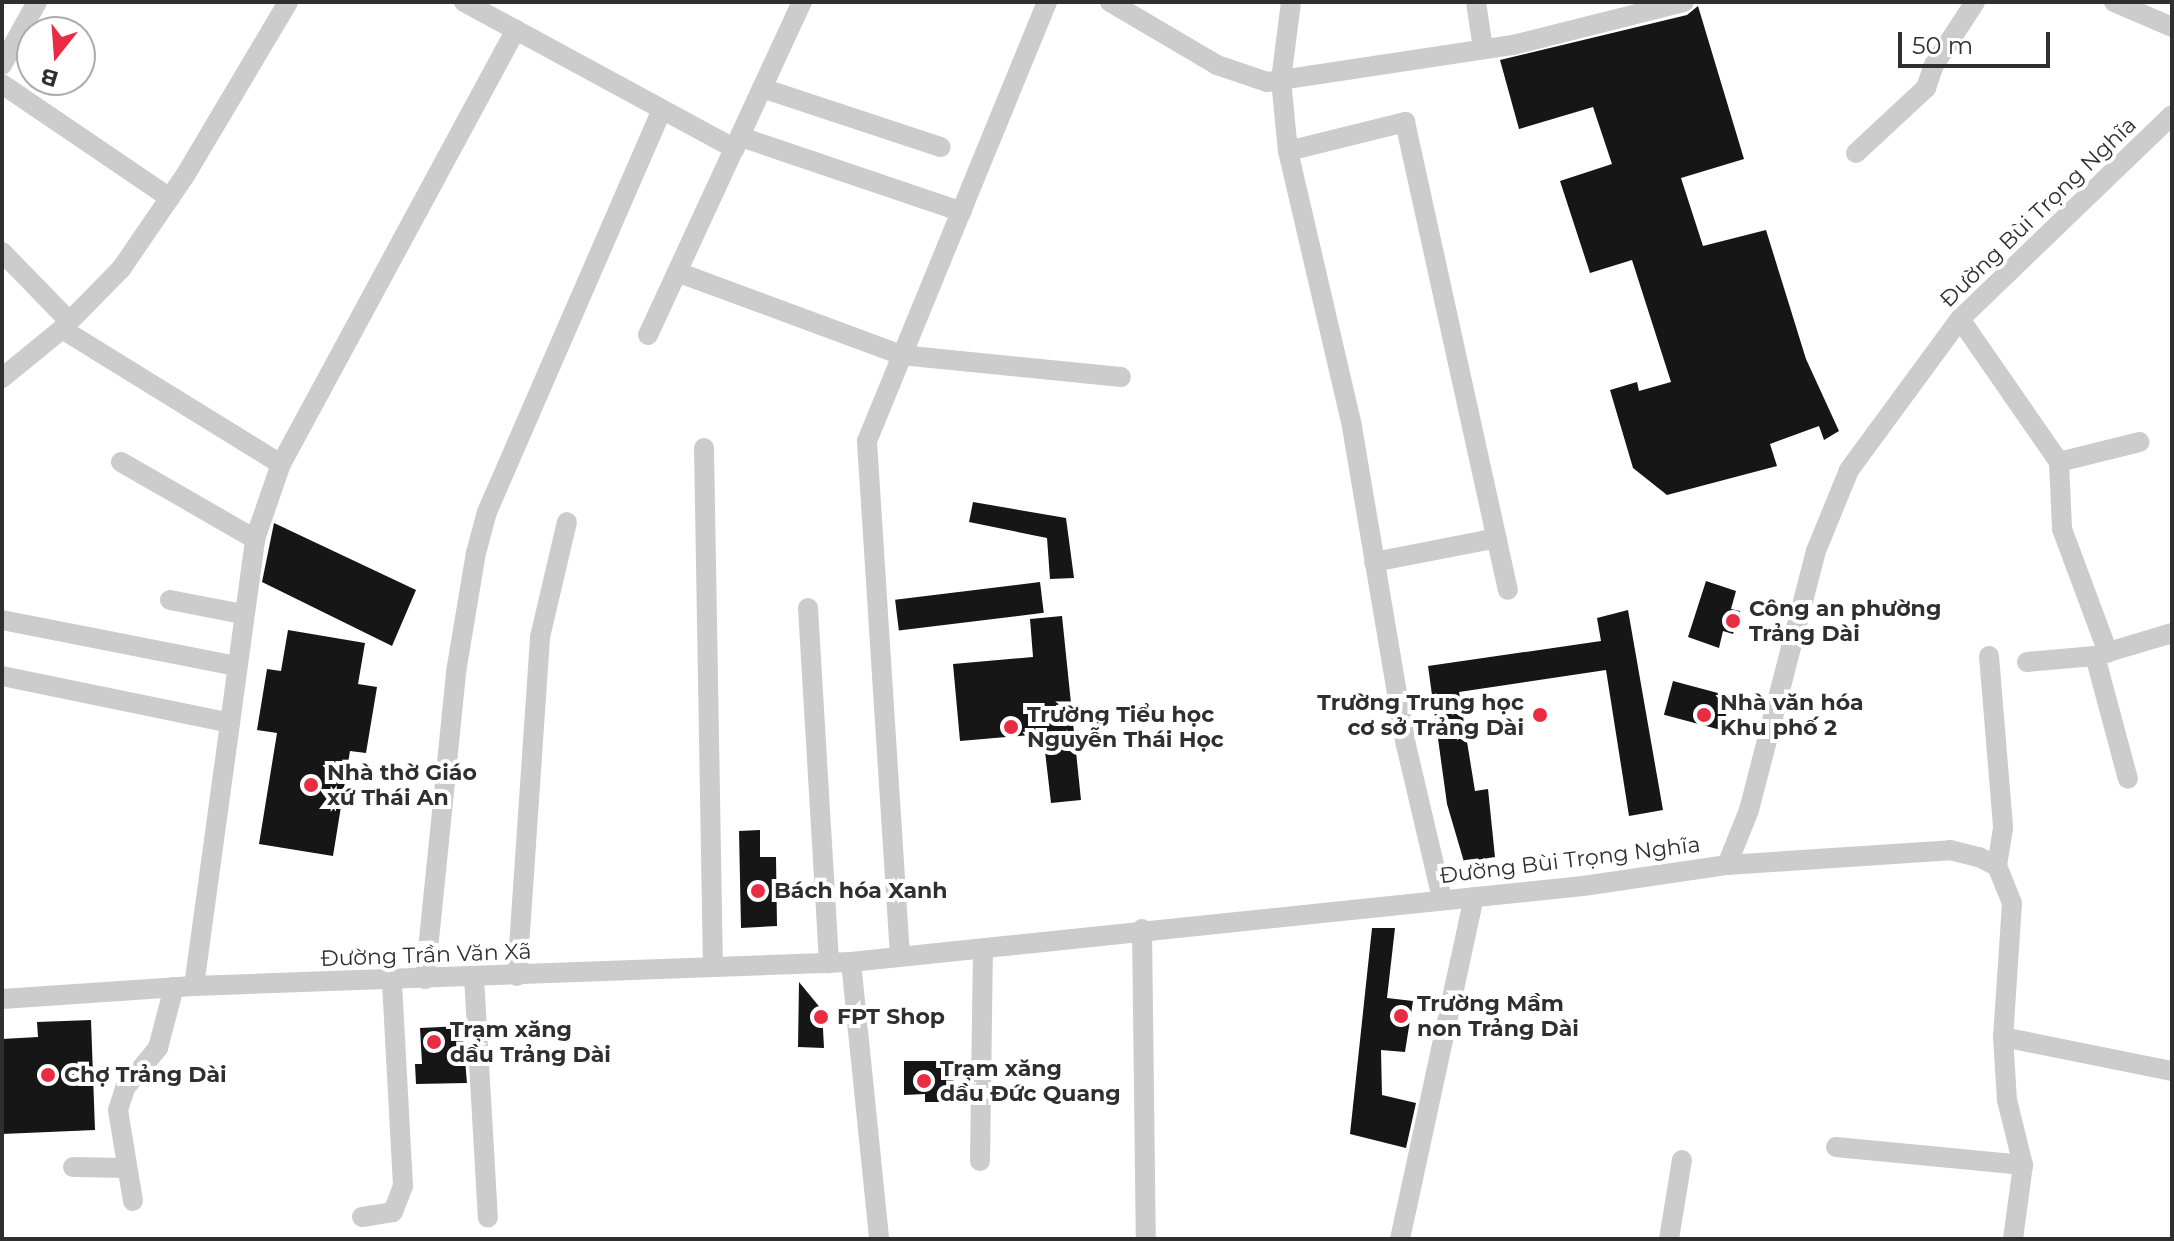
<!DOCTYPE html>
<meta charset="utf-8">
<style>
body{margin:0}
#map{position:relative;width:2174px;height:1241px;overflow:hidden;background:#fff;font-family:Montserrat,sans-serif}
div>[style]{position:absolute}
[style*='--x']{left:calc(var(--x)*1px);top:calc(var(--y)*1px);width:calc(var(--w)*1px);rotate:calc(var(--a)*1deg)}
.building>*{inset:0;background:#161616;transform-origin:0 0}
.minor>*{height:20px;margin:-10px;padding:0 10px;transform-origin:10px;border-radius:10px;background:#ccc}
.dots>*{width:22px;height:22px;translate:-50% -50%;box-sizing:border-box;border:4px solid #fff;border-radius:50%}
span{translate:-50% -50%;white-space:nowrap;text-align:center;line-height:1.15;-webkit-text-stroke:8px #fff;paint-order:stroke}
.street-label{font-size:22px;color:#2f2f2f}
.poi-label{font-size:22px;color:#2f2f2f;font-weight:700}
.left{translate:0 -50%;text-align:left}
.right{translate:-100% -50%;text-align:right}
.frame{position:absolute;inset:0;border:4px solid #2f2f2f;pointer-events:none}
.north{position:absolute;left:16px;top:16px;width:80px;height:80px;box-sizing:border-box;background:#fff;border:2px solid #acacac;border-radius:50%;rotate:197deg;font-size:22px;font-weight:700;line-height:32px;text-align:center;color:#2f2f2f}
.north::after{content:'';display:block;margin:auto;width:28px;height:36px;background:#ea2c42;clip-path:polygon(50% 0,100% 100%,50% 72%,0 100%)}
.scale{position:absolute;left:1898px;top:32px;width:152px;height:36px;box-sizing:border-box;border:4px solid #2f2f2f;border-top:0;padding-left:10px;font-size:24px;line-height:28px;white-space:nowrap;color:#2f2f2f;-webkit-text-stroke:6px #fff;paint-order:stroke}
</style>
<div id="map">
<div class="building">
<i style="clip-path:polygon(1698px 6px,1744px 159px,1681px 178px,1703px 246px,1766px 230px,1806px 359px,1839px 431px,1824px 440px,1819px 426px,1770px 444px,1777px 466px,1667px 495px,1633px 468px,1610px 390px,1637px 382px,1639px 391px,1671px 382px,1632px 260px,1590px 273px,1560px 181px,1612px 164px,1593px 107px,1519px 129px,1500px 60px,1687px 15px)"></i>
<i style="clip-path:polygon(973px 502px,1066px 518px,1074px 578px,1050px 579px,1047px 538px,969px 522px)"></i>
<i style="clip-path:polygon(274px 523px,416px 590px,392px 646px,262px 582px)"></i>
<i style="clip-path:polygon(1706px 581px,1736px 591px,1731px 609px,1740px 611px,1733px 634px,1723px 631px,1719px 648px,1688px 637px)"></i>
<i style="left:1040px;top:582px;width:31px;height:146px;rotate:83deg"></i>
<i style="clip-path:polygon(1628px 610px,1663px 810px,1629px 816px,1606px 670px,1459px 692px,1475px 791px,1488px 789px,1495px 857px,1464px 862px,1447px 804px,1428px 666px,1601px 641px,1597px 618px)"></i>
<i style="clip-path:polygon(1062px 616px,1081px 800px,1051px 803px,1043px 734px,960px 741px,953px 664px,1033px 657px,1030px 619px)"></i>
<i style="clip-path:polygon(288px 630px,365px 643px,358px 684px,377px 687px,366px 753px,350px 751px,333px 856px,259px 844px,277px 733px,257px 730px,267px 669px,281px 671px)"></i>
<i style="left:1673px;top:681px;width:60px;height:35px;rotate:15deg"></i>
<i style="clip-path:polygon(760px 830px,760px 857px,776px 857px,777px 926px,741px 928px,739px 831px)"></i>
<i style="clip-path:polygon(1372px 928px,1395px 928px,1387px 998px,1413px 1001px,1405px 1052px,1381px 1050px,1382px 1095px,1416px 1103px,1406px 1148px,1350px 1134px)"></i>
<i style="clip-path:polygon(799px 982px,822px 1010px,824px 1048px,798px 1047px)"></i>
<i style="clip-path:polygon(91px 1020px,95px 1130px,2px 1134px,2px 1039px,38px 1037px,37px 1022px)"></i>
<i style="clip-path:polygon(462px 1026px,467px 1083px,416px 1084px,415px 1064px,422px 1064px,420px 1028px)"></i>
<i style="clip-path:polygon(904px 1061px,961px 1061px,961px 1102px,925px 1102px,925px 1094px,904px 1095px)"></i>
</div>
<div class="minor">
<i style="--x:464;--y:2;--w:59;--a:28.3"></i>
<i style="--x:1110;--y:2;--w:124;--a:30.5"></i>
<i style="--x:1217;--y:65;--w:53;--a:18.8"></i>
<i style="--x:1267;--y:82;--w:249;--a:-8.6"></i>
<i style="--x:1513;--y:45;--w:176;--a:-14.1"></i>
<i style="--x:1291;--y:2;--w:79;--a:97.3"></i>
<i style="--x:1281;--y:80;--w:71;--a:84.4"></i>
<i style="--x:1288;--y:151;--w:283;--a:76.9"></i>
<i style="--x:1352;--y:427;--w:323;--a:80.4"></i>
<i style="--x:1406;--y:745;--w:158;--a:76.8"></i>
<i style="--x:1476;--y:2;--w:48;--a:81.5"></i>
<i style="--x:2114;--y:2;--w:63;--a:23.3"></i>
<i style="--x:2;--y:65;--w:72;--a:-60.9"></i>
<i style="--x:2;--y:84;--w:203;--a:34.2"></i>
<i style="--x:762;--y:88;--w:188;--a:18.3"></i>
<i style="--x:741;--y:137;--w:233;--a:18.7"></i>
<i style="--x:1288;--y:151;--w:121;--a:-13.9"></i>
<i style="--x:1405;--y:122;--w:479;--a:77.6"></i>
<i style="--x:1856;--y:153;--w:96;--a:-42.9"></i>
<i style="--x:1926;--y:88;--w:24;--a:-71"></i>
<i style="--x:1934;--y:65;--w:75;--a:-56.9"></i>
<i style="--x:2;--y:252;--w:96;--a:45.8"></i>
<i style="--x:677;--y:272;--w:239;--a:20.3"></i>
<i style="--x:901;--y:355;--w:221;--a:5.7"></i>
<i style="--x:1960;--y:319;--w:174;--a:55.3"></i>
<i style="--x:2059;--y:462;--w:67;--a:87.4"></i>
<i style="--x:2062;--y:529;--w:132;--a:69.6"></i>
<i style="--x:62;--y:329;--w:257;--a:31.7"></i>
<i style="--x:648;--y:335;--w:367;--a:-65.2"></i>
<i style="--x:2;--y:378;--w:77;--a:-39.2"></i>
<i style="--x:62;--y:329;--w:84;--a:-45.5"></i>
<i style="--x:121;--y:269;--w:115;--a:-55.6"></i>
<i style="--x:186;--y:174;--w:200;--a:-59.3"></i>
<i style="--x:704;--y:448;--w:519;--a:89.01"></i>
<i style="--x:121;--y:462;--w:155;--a:29.9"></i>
<i style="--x:2059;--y:462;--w:83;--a:-13.9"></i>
<i style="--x:1374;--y:562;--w:125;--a:-11"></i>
<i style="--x:170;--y:600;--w:73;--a:11"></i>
<i style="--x:808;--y:608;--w:356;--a:86.6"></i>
<i style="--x:2;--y:620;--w:238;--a:11.1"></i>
<i style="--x:1989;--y:656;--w:173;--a:85.3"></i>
<i style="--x:2003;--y:828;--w:38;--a:99"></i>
<i style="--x:2095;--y:656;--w:127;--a:75"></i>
<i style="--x:2027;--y:662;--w:68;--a:-5"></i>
<i style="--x:2095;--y:656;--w:80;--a:-16.6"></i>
<i style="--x:2;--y:676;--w:233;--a:11.6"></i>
<i style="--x:1727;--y:865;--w:224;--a:-3.8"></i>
<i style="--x:1950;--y:850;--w:30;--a:14"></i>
<i style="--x:1979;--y:857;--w:20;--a:27"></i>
<i style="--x:1997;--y:866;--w:40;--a:68"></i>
<i style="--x:2012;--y:903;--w:134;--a:93.8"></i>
<i style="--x:2003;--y:1037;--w:172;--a:11.4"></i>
<i style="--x:1142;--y:929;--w:310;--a:89.3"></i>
<i style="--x:900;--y:956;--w:516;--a:-93.67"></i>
<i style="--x:867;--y:441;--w:474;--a:-67.7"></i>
<i style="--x:851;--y:962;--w:278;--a:84.2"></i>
<i style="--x:517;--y:976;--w:340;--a:-86.1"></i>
<i style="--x:540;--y:637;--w:118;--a:-76.8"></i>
<i style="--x:474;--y:977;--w:241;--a:86.7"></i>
<i style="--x:425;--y:979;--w:309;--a:-84.2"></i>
<i style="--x:456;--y:672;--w:121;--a:-80.5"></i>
<i style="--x:476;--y:553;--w:42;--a:-75"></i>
<i style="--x:487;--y:512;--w:438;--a:-66.5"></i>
<i style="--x:194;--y:986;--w:451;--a:-82.2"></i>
<i style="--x:255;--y:539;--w:79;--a:-70.9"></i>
<i style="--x:281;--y:464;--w:494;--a:-61.6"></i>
<i style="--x:516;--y:30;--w:249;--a:28.5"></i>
<i style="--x:2;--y:999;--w:192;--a:-3.9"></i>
<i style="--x:194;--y:986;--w:657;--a:-2.09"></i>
<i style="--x:851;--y:962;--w:736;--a:-5.93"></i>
<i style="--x:1583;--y:886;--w:146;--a:-8.3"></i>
<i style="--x:1727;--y:865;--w:59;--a:-68.2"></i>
<i style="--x:1749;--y:810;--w:268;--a:-75.5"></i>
<i style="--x:1816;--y:551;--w:87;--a:-67.8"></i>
<i style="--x:1849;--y:470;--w:187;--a:-53.7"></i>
<i style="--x:1960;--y:319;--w:294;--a:-43.9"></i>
<i style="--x:2003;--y:1037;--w:63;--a:86.4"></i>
<i style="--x:2007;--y:1100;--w:67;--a:76.2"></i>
<i style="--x:2023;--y:1165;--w:75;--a:97.7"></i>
<i style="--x:1836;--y:1147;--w:188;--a:5.5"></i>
<i style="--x:980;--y:1161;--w:212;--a:-89.2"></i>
<i style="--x:73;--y:1167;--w:54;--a:1.1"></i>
<i style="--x:133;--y:1201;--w:92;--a:-99.4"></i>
<i style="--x:118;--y:1110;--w:23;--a:-72"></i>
<i style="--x:125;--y:1088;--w:52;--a:-50.5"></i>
<i style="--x:158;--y:1048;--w:63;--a:-75.3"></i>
<i style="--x:362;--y:1217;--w:31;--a:-9"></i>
<i style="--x:393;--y:1212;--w:28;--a:-69"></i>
<i style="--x:403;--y:1186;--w:206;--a:-93.1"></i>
<i style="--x:1400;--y:1239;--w:350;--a:-77.8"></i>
<i style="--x:1669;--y:1239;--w:80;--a:-80.7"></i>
</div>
<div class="dots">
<i style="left:1733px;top:621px;background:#ea2c42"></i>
<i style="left:1540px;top:715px;background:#ea2c42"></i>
<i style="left:1704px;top:715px;background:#ea2c42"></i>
<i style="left:1011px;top:727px;background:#ea2c42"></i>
<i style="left:311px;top:785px;background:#ea2c42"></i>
<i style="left:758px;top:891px;background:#ea2c42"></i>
<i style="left:1401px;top:1016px;background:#ea2c42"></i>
<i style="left:821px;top:1017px;background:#ea2c42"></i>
<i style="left:434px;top:1042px;background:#ea2c42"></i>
<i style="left:48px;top:1075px;background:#ea2c42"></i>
<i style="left:924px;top:1081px;background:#ea2c42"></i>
</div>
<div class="street-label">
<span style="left:2038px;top:212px;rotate:-44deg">Đường Bùi Trọng Nghĩa</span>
<span style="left:1570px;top:860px;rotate:-7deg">Đường Bùi Trọng Nghĩa</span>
<span style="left:426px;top:955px;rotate:-2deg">Đường Trần Văn Xã</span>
</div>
<div class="poi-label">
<span class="left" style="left:1749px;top:621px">Công an phường<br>Trảng Dài</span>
<span class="right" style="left:1524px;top:715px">Trường Trung học<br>cơ sở Trảng Dài</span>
<span class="left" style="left:1720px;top:715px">Nhà văn hóa<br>Khu phố 2</span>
<span class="left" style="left:1027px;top:727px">Trường Tiểu học<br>Nguyễn Thái Học</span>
<span class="left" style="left:327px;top:785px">Nhà thờ Giáo<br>xứ Thái An</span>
<span class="left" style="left:774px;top:891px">Bách hóa Xanh</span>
<span class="left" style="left:1417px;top:1016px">Trường Mầm<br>non Trảng Dài</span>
<span class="left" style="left:837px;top:1017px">FPT Shop</span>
<span class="left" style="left:450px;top:1042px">Trạm xăng<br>dầu Trảng Dài</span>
<span class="left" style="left:940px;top:1081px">Trạm xăng<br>dầu Đức Quang</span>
<span class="left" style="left:64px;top:1075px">Chợ Trảng Dài</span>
</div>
<div class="frame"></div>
<div class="north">B</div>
<div class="scale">50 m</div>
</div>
